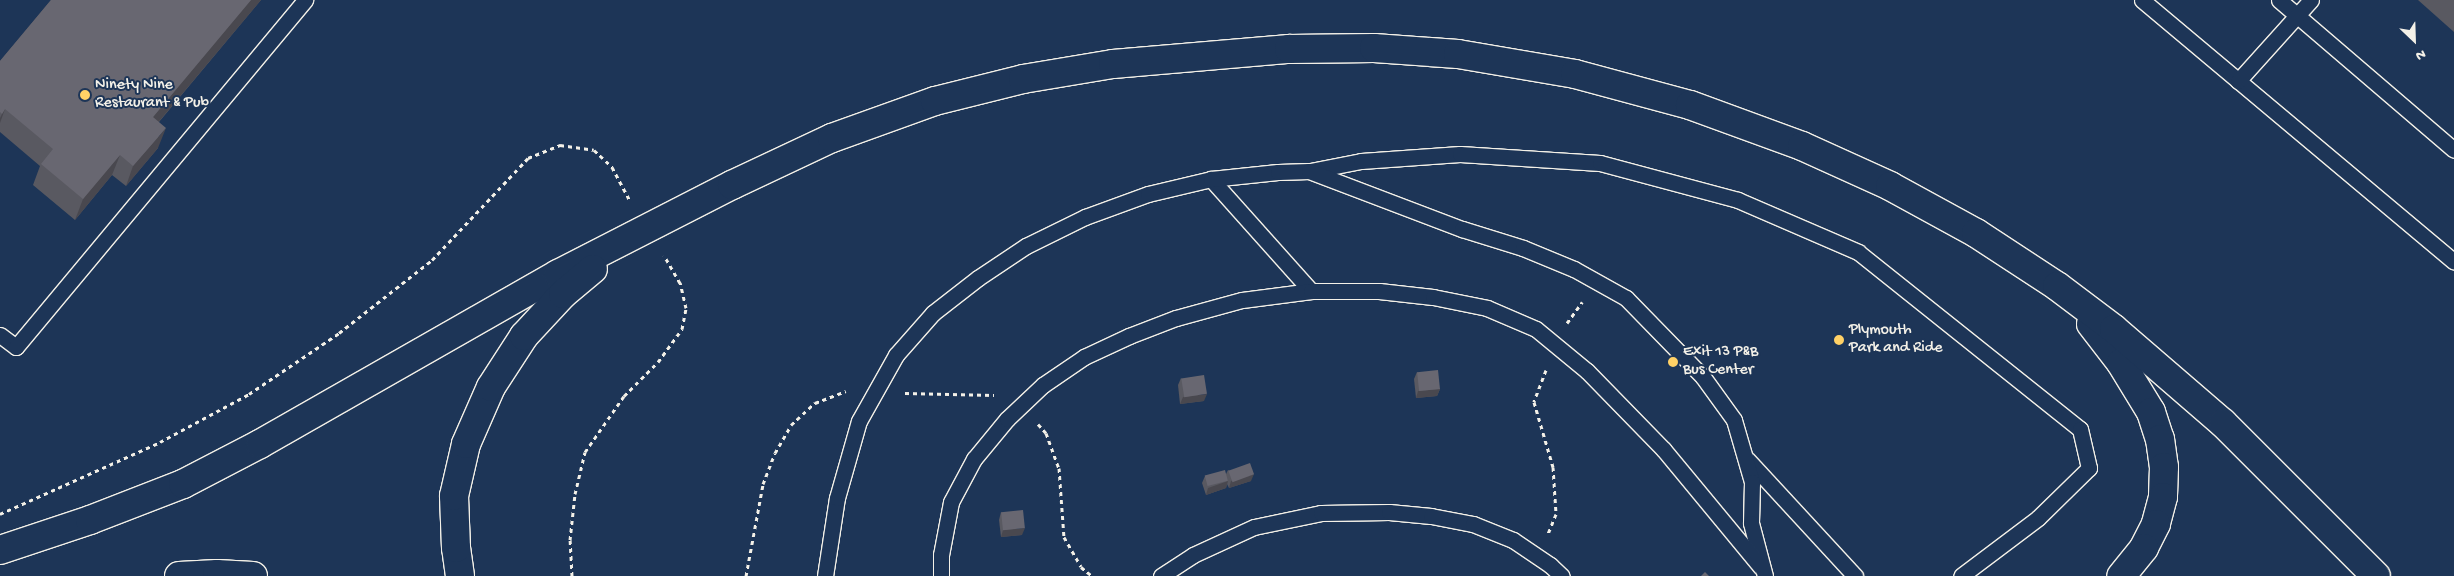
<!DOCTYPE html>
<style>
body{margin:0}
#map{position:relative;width:2454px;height:576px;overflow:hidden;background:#1d3557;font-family:"Gochi Hand",sans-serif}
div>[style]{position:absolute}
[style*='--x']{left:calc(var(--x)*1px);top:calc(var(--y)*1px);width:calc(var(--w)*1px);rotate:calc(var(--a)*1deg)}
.path>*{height:3px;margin-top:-1.5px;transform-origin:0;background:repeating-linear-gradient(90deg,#f4f1e8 0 4px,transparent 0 8px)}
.roads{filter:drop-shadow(1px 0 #f4f1e8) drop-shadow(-1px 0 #f4f1e8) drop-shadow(0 1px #f4f1e8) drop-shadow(0 -1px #f4f1e8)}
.lane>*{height:15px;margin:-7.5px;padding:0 7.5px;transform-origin:7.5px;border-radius:7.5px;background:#1d3557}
.highway>*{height:28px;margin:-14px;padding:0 14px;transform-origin:14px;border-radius:14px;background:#1d3557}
.wall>*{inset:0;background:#595961}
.shaded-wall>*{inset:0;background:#49484f}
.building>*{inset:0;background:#686771;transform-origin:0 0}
.dots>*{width:14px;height:14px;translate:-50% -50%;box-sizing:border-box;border:2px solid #1d3557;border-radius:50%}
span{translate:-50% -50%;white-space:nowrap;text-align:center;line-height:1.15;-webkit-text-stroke:4px #1d3557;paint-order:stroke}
.poi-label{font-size:16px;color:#f4f1e8}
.left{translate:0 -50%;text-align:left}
.north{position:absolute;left:2389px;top:15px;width:50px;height:50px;-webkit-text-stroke:4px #1d3557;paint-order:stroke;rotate:156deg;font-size:14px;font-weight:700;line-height:20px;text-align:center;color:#f4f1e8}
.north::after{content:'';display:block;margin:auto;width:18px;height:22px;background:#f4f1e8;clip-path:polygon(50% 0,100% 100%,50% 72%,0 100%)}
</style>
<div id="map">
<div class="path">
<i style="--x:1567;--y:323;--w:26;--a:-54"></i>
<i style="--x:1546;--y:370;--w:34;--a:111"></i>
<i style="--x:1534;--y:402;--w:68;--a:73.7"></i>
<i style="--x:1553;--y:467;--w:47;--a:86.3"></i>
<i style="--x:1556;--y:514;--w:22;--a:112"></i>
<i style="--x:905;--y:393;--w:89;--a:1.3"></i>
<i style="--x:1038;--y:424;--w:12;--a:48"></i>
<i style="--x:1046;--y:433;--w:37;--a:70"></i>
<i style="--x:1059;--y:468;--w:69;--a:85.9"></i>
<i style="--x:1064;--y:537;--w:34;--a:60"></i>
<i style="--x:1081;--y:567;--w:14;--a:39"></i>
<i style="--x:0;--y:514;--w:175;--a:-24.2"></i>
<i style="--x:160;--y:442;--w:101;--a:-28.3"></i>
<i style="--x:249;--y:394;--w:109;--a:-34.1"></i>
<i style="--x:339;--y:333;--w:118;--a:-38.1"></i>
<i style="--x:432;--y:260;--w:140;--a:-46.7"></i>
<i style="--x:528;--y:158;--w:35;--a:-22"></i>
<i style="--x:560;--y:145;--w:34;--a:8"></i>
<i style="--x:594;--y:150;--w:25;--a:43"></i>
<i style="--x:612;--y:167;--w:38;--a:62"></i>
<i style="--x:572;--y:576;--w:36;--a:-93"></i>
<i style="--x:570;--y:540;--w:46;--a:-83.8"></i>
<i style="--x:575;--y:494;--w:43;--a:-76.6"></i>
<i style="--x:585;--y:452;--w:68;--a:-55.1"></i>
<i style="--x:624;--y:396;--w:48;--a:-45"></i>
<i style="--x:658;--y:362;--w:41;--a:-54"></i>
<i style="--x:682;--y:329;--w:21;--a:-79"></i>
<i style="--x:686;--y:308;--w:26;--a:-103"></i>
<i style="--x:680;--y:283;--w:32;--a:-120"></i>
<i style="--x:746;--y:576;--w:94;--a:-79.5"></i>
<i style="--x:763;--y:484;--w:33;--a:-69"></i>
<i style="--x:775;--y:453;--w:32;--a:-60"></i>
<i style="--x:791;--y:425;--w:33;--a:-43"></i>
<i style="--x:815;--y:403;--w:33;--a:-21"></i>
</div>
<div class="roads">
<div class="lane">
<i style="--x:2142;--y:0;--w:407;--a:40"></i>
<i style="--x:2279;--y:0;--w:230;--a:40.6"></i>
<i style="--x:2238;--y:81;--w:109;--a:-48"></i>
<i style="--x:1310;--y:171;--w:52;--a:-11.1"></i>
<i style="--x:1361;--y:161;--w:99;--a:-4"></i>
<i style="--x:1460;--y:154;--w:140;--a:3.7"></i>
<i style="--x:1600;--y:163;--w:143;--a:15"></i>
<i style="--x:1738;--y:200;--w:131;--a:23.4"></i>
<i style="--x:1858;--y:252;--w:284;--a:38.6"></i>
<i style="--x:2080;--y:429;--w:40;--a:77"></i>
<i style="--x:2089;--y:468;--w:71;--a:135.6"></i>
<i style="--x:2038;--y:518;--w:96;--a:143"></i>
<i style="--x:1211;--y:179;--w:150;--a:48.2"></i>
<i style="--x:0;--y:335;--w:20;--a:37"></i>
<i style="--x:16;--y:347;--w:452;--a:-50.2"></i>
<i style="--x:1748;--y:460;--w:158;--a:47.3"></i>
<i style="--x:825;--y:576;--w:79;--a:-81.3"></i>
<i style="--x:837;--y:498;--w:80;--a:-74.1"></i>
<i style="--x:859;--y:421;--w:76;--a:-60.7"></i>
<i style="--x:896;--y:355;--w:56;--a:-48.6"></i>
<i style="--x:933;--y:313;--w:57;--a:-37.9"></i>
<i style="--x:978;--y:278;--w:58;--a:-33.7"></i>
<i style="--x:1026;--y:246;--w:66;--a:-26.2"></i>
<i style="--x:1085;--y:217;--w:67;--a:-20.1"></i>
<i style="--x:1148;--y:194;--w:65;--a:-13.4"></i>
<i style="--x:1211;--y:179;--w:67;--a:-6"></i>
<i style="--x:1278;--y:172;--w:31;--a:-2"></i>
<i style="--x:1309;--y:171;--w:164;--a:20.8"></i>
<i style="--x:1462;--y:229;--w:64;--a:17.3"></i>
<i style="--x:1523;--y:248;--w:55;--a:22.4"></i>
<i style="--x:1574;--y:269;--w:60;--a:29.1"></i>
<i style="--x:1626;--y:298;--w:110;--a:45.7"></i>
<i style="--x:1703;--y:377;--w:53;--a:54.2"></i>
<i style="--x:1734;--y:420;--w:65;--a:73.8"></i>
<i style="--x:1752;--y:482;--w:41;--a:91.4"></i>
<i style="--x:1751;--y:523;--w:55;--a:75.2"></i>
<i style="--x:941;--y:576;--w:21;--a:-90"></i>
<i style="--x:941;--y:555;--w:54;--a:-79.3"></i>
<i style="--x:951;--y:502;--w:49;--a:-61.9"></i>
<i style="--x:974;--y:459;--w:52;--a:-50.5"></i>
<i style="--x:1007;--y:419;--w:50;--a:-43.4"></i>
<i style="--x:1043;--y:385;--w:50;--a:-34.3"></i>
<i style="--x:1084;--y:357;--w:50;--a:-25"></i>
<i style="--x:1129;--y:336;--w:50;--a:-21"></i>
<i style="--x:1176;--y:318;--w:68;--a:-15.3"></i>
<i style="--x:1242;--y:300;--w:70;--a:-7.4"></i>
<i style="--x:1311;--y:291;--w:68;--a:0"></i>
<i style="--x:1379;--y:291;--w:54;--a:6.3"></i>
<i style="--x:1433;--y:297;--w:55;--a:11.5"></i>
<i style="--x:1487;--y:308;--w:53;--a:23.2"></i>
<i style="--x:1536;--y:329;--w:66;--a:39.5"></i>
<i style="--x:1587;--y:371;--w:110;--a:45.7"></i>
<i style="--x:1664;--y:450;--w:151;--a:50.4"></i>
<i style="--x:1161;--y:576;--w:38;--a:-33"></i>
<i style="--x:1193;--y:555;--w:67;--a:-24.7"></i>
<i style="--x:1254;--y:527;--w:68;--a:-11.8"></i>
<i style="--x:1321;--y:513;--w:68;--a:-0.8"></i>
<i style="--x:1389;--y:512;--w:42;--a:5.4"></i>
<i style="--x:1431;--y:516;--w:43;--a:10.8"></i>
<i style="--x:1473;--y:524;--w:43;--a:21.8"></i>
<i style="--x:1513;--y:540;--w:45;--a:34"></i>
<i style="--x:1550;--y:565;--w:16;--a:43"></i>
</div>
<div class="highway">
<i style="--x:2091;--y:324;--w:49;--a:52.4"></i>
<i style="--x:2121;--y:363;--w:57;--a:58.5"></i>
<i style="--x:2151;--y:412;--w:28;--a:72"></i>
<i style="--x:2160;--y:439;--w:28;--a:82"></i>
<i style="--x:2164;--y:467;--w:30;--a:92"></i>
<i style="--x:2163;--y:497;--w:28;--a:105"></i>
<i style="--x:2156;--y:524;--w:27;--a:117"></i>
<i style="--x:2144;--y:548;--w:36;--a:129"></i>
<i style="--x:0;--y:550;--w:95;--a:-18.4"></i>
<i style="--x:90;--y:520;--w:100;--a:-21.2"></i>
<i style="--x:183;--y:484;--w:87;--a:-27.5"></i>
<i style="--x:260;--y:444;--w:343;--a:-29.7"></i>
<i style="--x:558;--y:274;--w:195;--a:-27.1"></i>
<i style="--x:732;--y:185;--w:110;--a:-25.2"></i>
<i style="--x:832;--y:138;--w:109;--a:-19.8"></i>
<i style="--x:935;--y:101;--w:91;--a:-14"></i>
<i style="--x:1023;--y:79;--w:91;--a:-9.5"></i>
<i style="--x:1113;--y:64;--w:177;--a:-4.9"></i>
<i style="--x:1289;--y:49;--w:85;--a:-0.7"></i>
<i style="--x:1374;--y:48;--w:84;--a:4.1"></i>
<i style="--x:1458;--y:54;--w:119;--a:9.7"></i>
<i style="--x:1575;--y:74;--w:119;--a:15.1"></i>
<i style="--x:1690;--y:105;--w:119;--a:20.1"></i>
<i style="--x:1802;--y:146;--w:97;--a:24.4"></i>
<i style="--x:1890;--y:186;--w:98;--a:28.7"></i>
<i style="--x:1976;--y:233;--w:97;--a:33.2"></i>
<i style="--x:2057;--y:286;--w:71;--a:37"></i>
<i style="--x:2114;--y:329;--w:144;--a:40.8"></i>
<i style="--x:2223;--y:423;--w:216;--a:45"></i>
<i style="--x:179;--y:576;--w:38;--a:-3"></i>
<i style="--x:217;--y:574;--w:36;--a:3"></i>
<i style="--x:460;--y:576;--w:28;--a:-98"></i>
<i style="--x:456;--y:548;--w:52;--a:-92.2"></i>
<i style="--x:454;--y:496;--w:53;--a:-77"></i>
<i style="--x:466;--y:444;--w:62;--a:-66.3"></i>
<i style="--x:491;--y:387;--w:61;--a:-57.1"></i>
<i style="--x:524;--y:336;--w:57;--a:-47.1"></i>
<i style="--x:563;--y:294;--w:39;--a:-40"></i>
</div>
</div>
<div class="wall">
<i style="clip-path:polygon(51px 0,261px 0,159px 122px,158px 148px,126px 186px,112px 175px,75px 220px,33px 185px,40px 166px,0 132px,0 61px)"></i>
<i style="clip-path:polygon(2418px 0,2454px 0,2454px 32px)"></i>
<i style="clip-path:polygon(1417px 372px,1440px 389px,1437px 396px,1416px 398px,1414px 379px)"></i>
<i style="clip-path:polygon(1181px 378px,1204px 401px,1180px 404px,1178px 385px)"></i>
<i style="clip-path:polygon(1228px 470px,1251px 481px,1229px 488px,1227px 484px,1226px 488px,1206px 495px,1202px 483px,1205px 476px,1226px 474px)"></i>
<i style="clip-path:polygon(1001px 512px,1022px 535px,1001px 537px,999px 520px)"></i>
</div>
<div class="shaded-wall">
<i style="clip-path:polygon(251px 0,261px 0,145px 138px,153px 117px)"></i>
<i style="clip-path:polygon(5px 109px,0 123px,0 118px,2px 114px)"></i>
<i style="clip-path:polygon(166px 128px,158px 148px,126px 186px,133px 166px)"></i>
<i style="clip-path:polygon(120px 155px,112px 175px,75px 220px,83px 199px)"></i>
<i style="clip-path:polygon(1440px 389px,1437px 396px,1416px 398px,1418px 391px)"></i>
<i style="clip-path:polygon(1207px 394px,1204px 401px,1180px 404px,1183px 397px)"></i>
<i style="clip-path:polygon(1254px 474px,1251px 481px,1229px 488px,1231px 481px)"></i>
<i style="clip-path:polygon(1228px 481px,1226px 488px,1206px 495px,1208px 488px)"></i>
<i style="clip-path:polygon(1025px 528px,1022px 535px,1001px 537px,1003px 530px)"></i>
</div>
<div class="building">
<i style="clip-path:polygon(51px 0,251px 0,153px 117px,166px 128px,133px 166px,120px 155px,83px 199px,41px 164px,53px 149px,5px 109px,2px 114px,0 112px,0 61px)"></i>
<i style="left:1438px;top:370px;width:19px;height:21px;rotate:84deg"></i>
<i style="left:1204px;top:375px;width:19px;height:23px;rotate:81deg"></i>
<i style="left:1250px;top:463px;width:12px;height:23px;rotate:70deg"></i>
<i style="left:1225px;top:470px;width:11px;height:21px;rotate:75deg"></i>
<i style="left:1023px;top:510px;width:18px;height:22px;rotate:84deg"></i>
<i style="clip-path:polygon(1705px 572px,1709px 576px,1701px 576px)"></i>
</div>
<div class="dots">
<i style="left:85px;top:95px;background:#ffd166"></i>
<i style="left:1839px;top:340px;background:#ffd166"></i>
<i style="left:1673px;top:362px;background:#ffd166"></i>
</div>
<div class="poi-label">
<span class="left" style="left:95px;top:95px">Ninety Nine<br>Restaurant &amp; Pub</span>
<span class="left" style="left:1849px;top:340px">Plymouth<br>Park and Ride</span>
<span class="left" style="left:1683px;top:362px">Exit 13 P&amp;B<br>Bus Center</span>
</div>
<div class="north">N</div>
</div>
